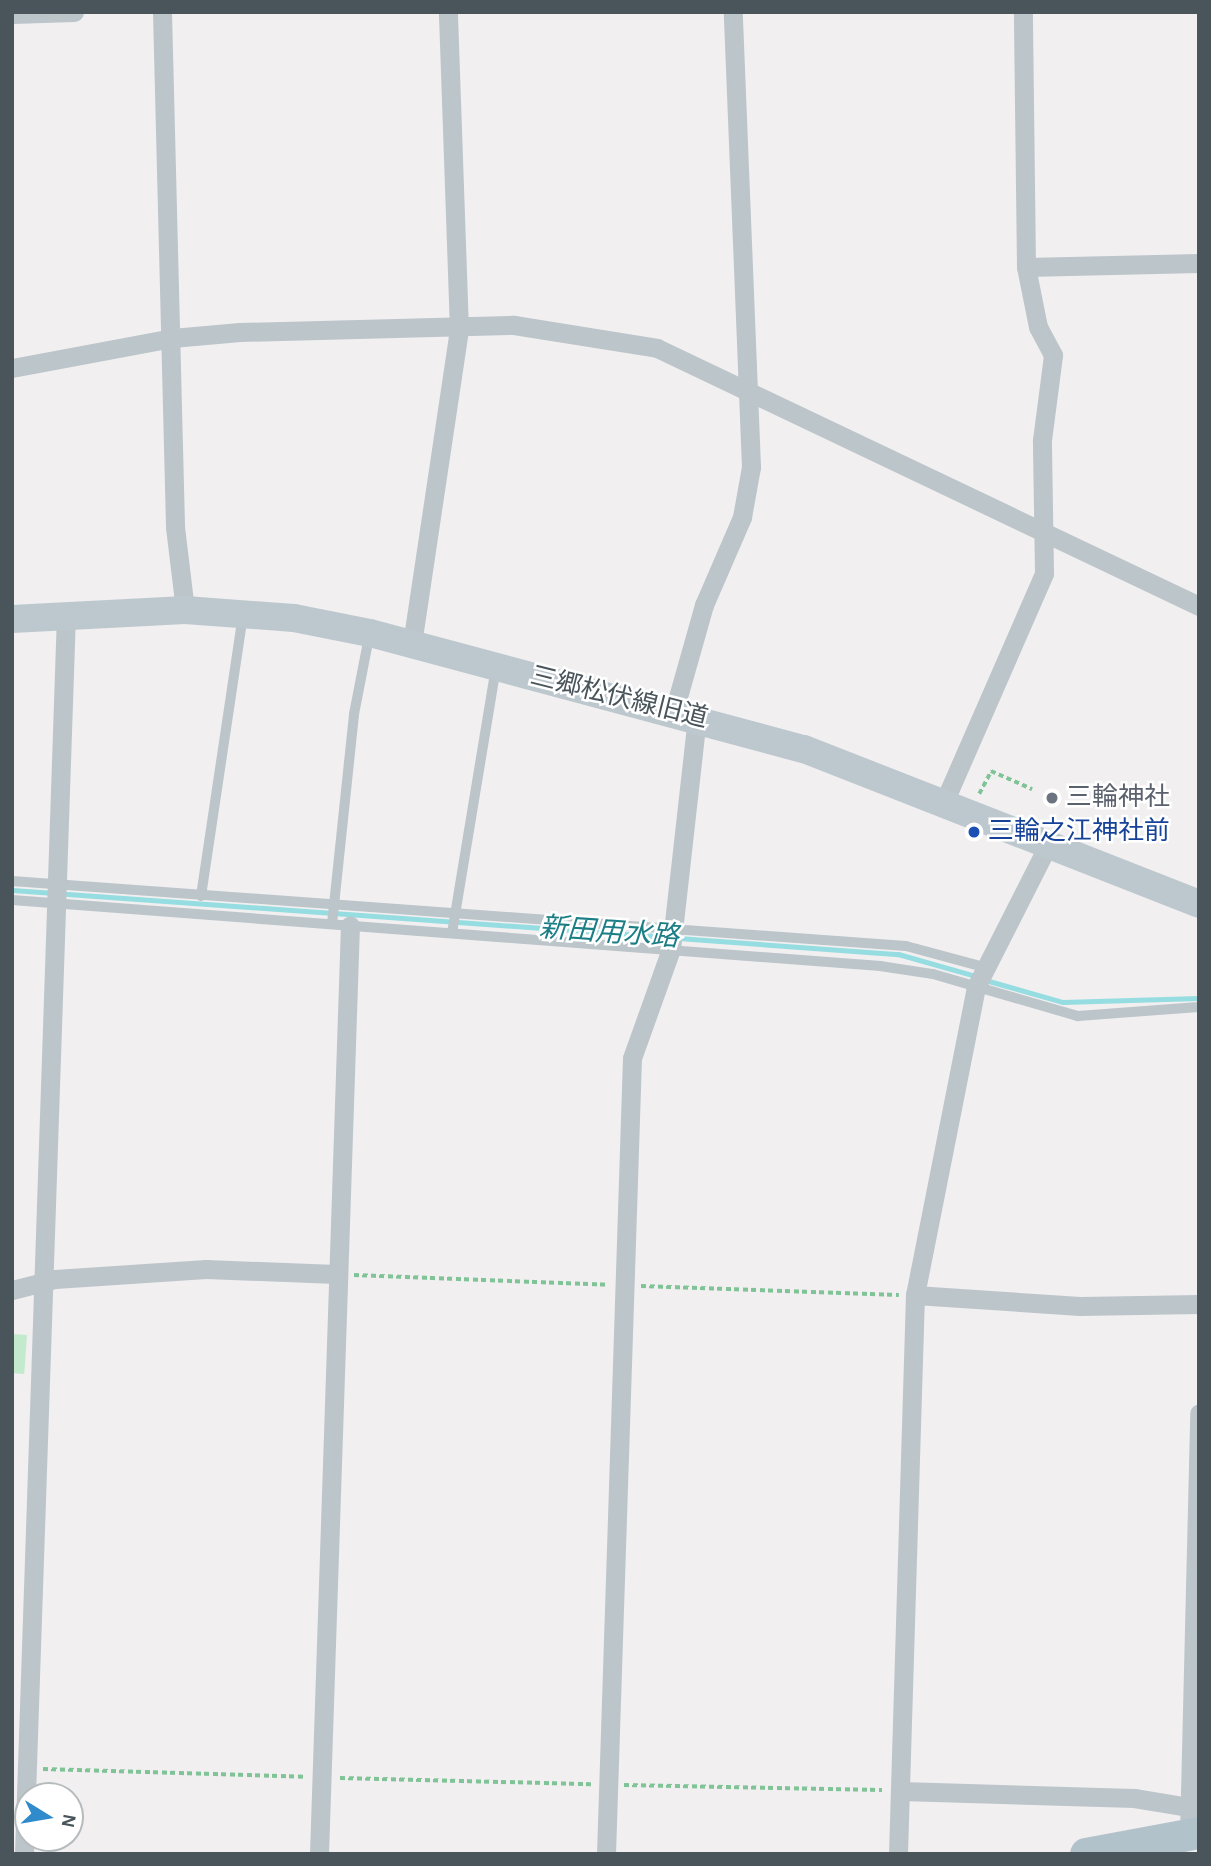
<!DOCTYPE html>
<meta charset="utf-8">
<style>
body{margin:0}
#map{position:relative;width:1211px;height:1866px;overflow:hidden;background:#f1eff0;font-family:"Alegreya Sans","Noto Sans JP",sans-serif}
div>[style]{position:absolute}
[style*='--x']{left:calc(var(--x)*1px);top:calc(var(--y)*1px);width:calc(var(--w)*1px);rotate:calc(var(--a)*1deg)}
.green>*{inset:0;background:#c3eacc;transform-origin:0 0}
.stream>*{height:5px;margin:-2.5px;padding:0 2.5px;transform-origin:2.5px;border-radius:2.5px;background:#95dde1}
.path>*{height:3.5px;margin-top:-1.75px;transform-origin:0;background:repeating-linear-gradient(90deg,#7fc397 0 5px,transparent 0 8.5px)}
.lane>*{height:10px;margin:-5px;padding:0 5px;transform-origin:5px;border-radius:5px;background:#bcc5ca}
.street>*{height:19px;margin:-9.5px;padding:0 9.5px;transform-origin:9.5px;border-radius:9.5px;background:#bcc5ca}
.secondary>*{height:28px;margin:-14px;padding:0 14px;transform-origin:14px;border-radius:14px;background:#bdc8ce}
.primary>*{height:32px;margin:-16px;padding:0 16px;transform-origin:16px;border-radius:16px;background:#b2c2ca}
.dots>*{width:19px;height:19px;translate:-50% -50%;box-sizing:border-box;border:4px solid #fff;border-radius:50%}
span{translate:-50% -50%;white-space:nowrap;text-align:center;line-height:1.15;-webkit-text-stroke:5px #fff;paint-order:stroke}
.street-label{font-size:26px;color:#49555a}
.worship-label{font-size:26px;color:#5b616d}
.left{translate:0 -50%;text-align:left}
.transit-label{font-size:26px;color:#164399}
.water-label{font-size:28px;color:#1c7e85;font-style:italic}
.frame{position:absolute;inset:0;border:14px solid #49555a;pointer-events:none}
.north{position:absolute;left:14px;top:1782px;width:70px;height:70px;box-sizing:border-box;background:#fff;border:2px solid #b6bbbd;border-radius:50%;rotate:101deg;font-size:19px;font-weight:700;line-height:28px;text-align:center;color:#49555a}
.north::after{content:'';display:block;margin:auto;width:24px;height:32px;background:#2f8bcb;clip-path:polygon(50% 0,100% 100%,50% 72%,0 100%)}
</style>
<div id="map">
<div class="green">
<i style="left:12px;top:1334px;width:15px;height:39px;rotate:4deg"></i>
</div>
<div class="stream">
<i style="--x:12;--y:890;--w:658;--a:4.1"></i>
<i style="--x:678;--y:938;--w:221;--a:4.2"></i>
<i style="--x:898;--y:954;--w:81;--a:15.8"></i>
<i style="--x:985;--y:980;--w:81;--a:15.8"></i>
<i style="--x:1063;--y:1002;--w:136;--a:-1.7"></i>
</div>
<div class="path">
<i style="--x:979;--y:794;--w:26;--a:-62"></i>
<i style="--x:991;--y:771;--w:45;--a:23.7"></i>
<i style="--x:354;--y:1275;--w:255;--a:2.2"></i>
<i style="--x:641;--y:1286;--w:258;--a:2"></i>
<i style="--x:43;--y:1769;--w:262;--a:1.7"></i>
<i style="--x:340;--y:1778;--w:251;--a:1.4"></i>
<i style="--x:624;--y:1785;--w:258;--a:1.1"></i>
</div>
<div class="lane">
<i style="--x:12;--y:881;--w:896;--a:4.16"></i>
<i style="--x:906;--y:946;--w:81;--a:15.1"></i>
<i style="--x:201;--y:896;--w:283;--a:-81.5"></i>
<i style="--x:12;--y:900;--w:871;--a:4.35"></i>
<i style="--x:880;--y:966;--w:54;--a:8.6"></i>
<i style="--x:933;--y:974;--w:151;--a:16.2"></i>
<i style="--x:1078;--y:1016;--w:121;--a:-4.3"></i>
<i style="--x:332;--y:924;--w:211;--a:-84"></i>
<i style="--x:354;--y:714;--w:78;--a:-79"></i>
<i style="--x:452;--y:933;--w:269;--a:-80.6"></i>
</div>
<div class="street">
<i style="--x:162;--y:12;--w:515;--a:88.55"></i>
<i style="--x:175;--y:527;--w:84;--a:83.1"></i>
<i style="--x:12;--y:14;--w:62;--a:-1.8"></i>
<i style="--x:1026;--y:267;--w:173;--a:-1.3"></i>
<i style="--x:12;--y:368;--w:163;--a:-10.6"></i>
<i style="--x:172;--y:338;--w:68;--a:-5"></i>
<i style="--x:240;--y:332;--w:274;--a:-1.5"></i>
<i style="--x:514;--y:325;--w:145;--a:9.1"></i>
<i style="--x:657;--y:348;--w:600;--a:25.46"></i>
<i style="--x:412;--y:644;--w:317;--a:-81.5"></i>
<i style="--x:459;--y:330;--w:318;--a:-92"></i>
<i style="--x:674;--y:711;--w:110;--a:-74.2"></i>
<i style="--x:704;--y:605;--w:96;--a:-66.6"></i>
<i style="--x:742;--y:517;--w:51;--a:-79.8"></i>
<i style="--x:751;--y:467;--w:455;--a:-92.3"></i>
<i style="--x:942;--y:807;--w:255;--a:-66.4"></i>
<i style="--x:1044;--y:573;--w:133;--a:-90.9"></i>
<i style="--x:1042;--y:440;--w:86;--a:-82.6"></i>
<i style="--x:1053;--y:355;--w:32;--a:-118"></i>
<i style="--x:1038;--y:327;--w:61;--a:-101.3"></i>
<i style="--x:1026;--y:267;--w:255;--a:-90.7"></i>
<i style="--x:12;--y:1290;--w:44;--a:-14.3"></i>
<i style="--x:55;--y:1279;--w:151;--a:-3.8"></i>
<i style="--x:206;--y:1269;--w:130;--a:2.2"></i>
<i style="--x:915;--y:1295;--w:165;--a:3.8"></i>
<i style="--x:1080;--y:1306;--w:119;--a:-1"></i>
<i style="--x:901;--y:1791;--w:233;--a:1.7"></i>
<i style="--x:1134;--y:1798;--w:56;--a:9.3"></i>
<i style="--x:1189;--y:1834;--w:421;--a:-88.6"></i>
<i style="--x:24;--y:1854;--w:1240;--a:-88.06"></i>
<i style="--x:319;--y:1854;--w:929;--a:-88.09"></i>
<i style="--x:606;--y:1854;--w:796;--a:-88.13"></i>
<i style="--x:632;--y:1058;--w:116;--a:-70.3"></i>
<i style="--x:671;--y:949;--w:233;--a:-83.6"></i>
<i style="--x:898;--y:1854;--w:559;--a:-88.26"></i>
<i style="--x:915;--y:1295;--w:314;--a:-78.8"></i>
<i style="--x:976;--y:987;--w:155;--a:-63.1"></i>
</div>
<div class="secondary">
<i style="--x:12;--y:619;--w:173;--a:-3"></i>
<i style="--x:185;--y:610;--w:109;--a:4.2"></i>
<i style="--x:294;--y:618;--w:77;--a:11.2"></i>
<i style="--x:370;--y:633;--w:449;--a:15"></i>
<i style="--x:804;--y:749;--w:424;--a:21.4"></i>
</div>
<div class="primary">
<i style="--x:1086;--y:1854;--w:115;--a:-10.5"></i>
</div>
<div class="dots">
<i style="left:1052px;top:798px;background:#6b7280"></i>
<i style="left:974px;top:832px;background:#1a4fb4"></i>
</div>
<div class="street-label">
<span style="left:619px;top:698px;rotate:14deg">三郷松伏線旧道</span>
</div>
<div class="worship-label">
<span class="left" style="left:1066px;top:798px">三輪神社</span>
</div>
<div class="transit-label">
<span class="left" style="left:988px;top:832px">三輪之江神社前</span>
</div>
<div class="water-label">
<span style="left:609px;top:933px;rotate:4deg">新田用水路</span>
</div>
<div class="frame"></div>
<div class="north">N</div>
</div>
